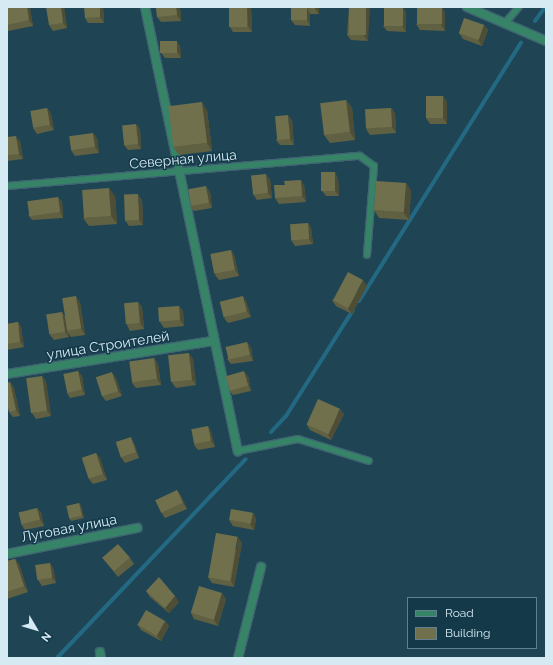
<!DOCTYPE html>
<meta charset="utf-8">
<style>
body{margin:0}
#map{position:relative;width:553px;height:665px;overflow:hidden;background:#1f4555;font-family:Raleway,sans-serif}
div>[style]{position:absolute}
[style*='--x']{left:calc(var(--x)*1px);top:calc(var(--y)*1px);width:calc(var(--w)*1px);rotate:calc(var(--a)*1deg)}
.stream>*{height:4px;margin:-2px;padding:0 2px;transform-origin:2px;border-radius:2px;background:#246984}
.roads{filter:drop-shadow(1px 0 #406372) drop-shadow(-1px 0 #406372) drop-shadow(0 1px #406372) drop-shadow(0 -1px #406372)}
.service>*{height:6px;margin:-3px;padding:0 3px;transform-origin:3px;border-radius:3px;background:#368368}
.minor>*{height:8px;margin:-4px;padding:0 4px;transform-origin:4px;border-radius:4px;background:#368368}
.wall>*{inset:0;background:#606042}
.shaded-wall>*{inset:0;background:#4e4e36}
.building>*{inset:0;background:#70704d;transform-origin:0 0}
span{translate:-50% -50%;white-space:nowrap;text-align:center;line-height:1.15;-webkit-text-stroke:3px #143a4a;paint-order:stroke}
.street-label{font-size:14px;color:#d6eaf4}
.frame{position:absolute;inset:0;border:8px solid #d6eaf4;pointer-events:none}
.legend{position:absolute;left:407px;top:597px;width:130px;height:52px;box-sizing:border-box;background:#143a4a;border:1px solid #62808e;margin:0;padding:5px 7px;list-style:none;font-size:12px;color:#d6eaf4}
.legend li{display:flex;align-items:center;gap:8px;height:20px}
.legend b{width:20px;border:1px solid #62808e}
.north{position:absolute;left:16px;top:609px;width:40px;height:40px;-webkit-text-stroke:3px #143a4a;paint-order:stroke;rotate:128deg;font-size:11px;font-weight:700;line-height:16px;text-align:center;color:#d6eaf4}
.north::after{content:'';display:block;margin:auto;width:14px;height:18px;background:#d6eaf4;clip-path:polygon(50% 0,100% 100%,50% 72%,0 100%)}
</style>
<div id="map">
<div class="stream">
<i style="--x:535;--y:21;--w:17;--a:-54"></i>
<i style="--x:359;--y:301;--w:305;--a:-57.9"></i>
<i style="--x:271;--y:432;--w:22;--a:-47"></i>
<i style="--x:286;--y:416;--w:125;--a:-57.7"></i>
<i style="--x:57;--y:658;--w:274;--a:-46.5"></i>
</div>
<div class="roads">
<div class="service">
<i style="--x:505;--y:23;--w:21;--a:-49"></i>
<i style="--x:7;--y:186;--w:354;--a:-4.9"></i>
<i style="--x:360;--y:156;--w:17;--a:36"></i>
<i style="--x:374;--y:166;--w:89;--a:94.5"></i>
<i style="--x:238;--y:451;--w:61;--a:-11.3"></i>
<i style="--x:298;--y:439;--w:74;--a:17.2"></i>
</div>
<div class="minor">
<i style="--x:145;--y:7;--w:454;--a:78.2"></i>
<i style="--x:467;--y:7;--w:86;--a:23.3"></i>
<i style="--x:7;--y:374;--w:209;--a:-9.1"></i>
<i style="--x:7;--y:554;--w:133;--a:-11.3"></i>
<i style="--x:100;--y:652;--w:6;--a:81"></i>
<i style="--x:238;--y:658;--w:94;--a:-75.8"></i>
</div>
</div>
<div class="wall">
<i style="clip-path:polygon(12px 7px,28px 7px,30px 9px,33px 26px,8px 31px,7px 29px,7px 8px)"></i>
<i style="clip-path:polygon(64px 7px,67px 28px,53px 31px,49px 25px)"></i>
<i style="clip-path:polygon(103px 7px,104px 23px,88px 23px,85px 18px)"></i>
<i style="clip-path:polygon(156px 7px,180px 7px,181px 21px,161px 22px,157px 17px)"></i>
<i style="clip-path:polygon(229px 7px,251px 7px,252px 32px,233px 32px,230px 27px)"></i>
<i style="clip-path:polygon(291px 7px,319px 7px,319px 14px,310px 14px,310px 26px,295px 25px,291px 20px)"></i>
<i style="clip-path:polygon(349px 7px,368px 41px,351px 40px,347px 35px)"></i>
<i style="clip-path:polygon(406px 12px,406px 32px,387px 31px,383px 26px)"></i>
<i style="clip-path:polygon(445px 12px,445px 31px,420px 30px,416px 24px)"></i>
<i style="clip-path:polygon(484px 25px,488px 30px,482px 46px,463px 39px,459px 33px)"></i>
<i style="clip-path:polygon(180px 46px,181px 58px,165px 58px,161px 53px)"></i>
<i style="clip-path:polygon(443px 96px,447px 102px,447px 124px,430px 124px,426px 118px)"></i>
<i style="clip-path:polygon(346px 100px,352px 108px,355px 140px,330px 143px,324px 135px)"></i>
<i style="clip-path:polygon(47px 108px,51px 114px,54px 130px,37px 134px,33px 128px)"></i>
<i style="clip-path:polygon(391px 108px,395px 113px,396px 133px,370px 135px,366px 129px)"></i>
<i style="clip-path:polygon(207px 110px,212px 151px,179px 155px,173px 147px)"></i>
<i style="clip-path:polygon(292px 120px,294px 145px,280px 145px,276px 140px)"></i>
<i style="clip-path:polygon(136px 124px,140px 129px,141px 149px,128px 150px,124px 145px)"></i>
<i style="clip-path:polygon(7px 137px,20px 141px,23px 159px,7px 161px)"></i>
<i style="clip-path:polygon(97px 138px,99px 153px,75px 156px,71px 150px)"></i>
<i style="clip-path:polygon(338px 178px,339px 196px,326px 196px,322px 191px)"></i>
<i style="clip-path:polygon(270px 179px,272px 198px,257px 200px,253px 194px)"></i>
<i style="clip-path:polygon(406px 183px,411px 191px,409px 220px,379px 218px,374px 210px)"></i>
<i style="clip-path:polygon(304px 185px,306px 202px,279px 204px,275px 198px)"></i>
<i style="clip-path:polygon(210px 192px,212px 208px,194px 211px,190px 206px)"></i>
<i style="clip-path:polygon(115px 196px,117px 224px,89px 226px,83px 218px)"></i>
<i style="clip-path:polygon(58px 197px,62px 202px,63px 218px,32px 220px,28px 215px)"></i>
<i style="clip-path:polygon(142px 200px,143px 225px,129px 226px,125px 220px)"></i>
<i style="clip-path:polygon(308px 223px,311px 228px,313px 244px,295px 246px,291px 240px)"></i>
<i style="clip-path:polygon(231px 250px,234px 255px,239px 276px,219px 280px,215px 275px)"></i>
<i style="clip-path:polygon(367px 286px,352px 314px,336px 306px,332px 300px)"></i>
<i style="clip-path:polygon(246px 301px,251px 317px,228px 323px,224px 318px)"></i>
<i style="clip-path:polygon(80px 302px,85px 335px,71px 337px,68px 333px,69px 337px,54px 340px,50px 335px,62px 312px,65px 317px)"></i>
<i style="clip-path:polygon(138px 302px,142px 307px,144px 329px,130px 331px,127px 325px)"></i>
<i style="clip-path:polygon(179px 306px,183px 311px,184px 326px,164px 328px,160px 322px)"></i>
<i style="clip-path:polygon(18px 322px,21px 327px,24px 347px,7px 350px,7px 324px)"></i>
<i style="clip-path:polygon(247px 342px,251px 348px,253px 361px,231px 364px,227px 359px)"></i>
<i style="clip-path:polygon(154px 358px,158px 364px,161px 385px,136px 388px,132px 383px)"></i>
<i style="clip-path:polygon(193px 359px,196px 385px,176px 388px,172px 383px)"></i>
<i style="clip-path:polygon(78px 371px,82px 376px,85px 395px,70px 398px,67px 393px)"></i>
<i style="clip-path:polygon(42px 376px,46px 382px,51px 416px,36px 419px,32px 413px)"></i>
<i style="clip-path:polygon(248px 376px,251px 391px,233px 395px,229px 390px)"></i>
<i style="clip-path:polygon(116px 378px,122px 396px,106px 401px,102px 396px)"></i>
<i style="clip-path:polygon(10px 382px,14px 388px,20px 416px,13px 417px,9px 412px)"></i>
<i style="clip-path:polygon(344px 414px,331px 440px,310px 430px,307px 425px)"></i>
<i style="clip-path:polygon(208px 426px,211px 432px,215px 447px,198px 450px,194px 445px)"></i>
<i style="clip-path:polygon(134px 443px,139px 458px,125px 463px,121px 457px)"></i>
<i style="clip-path:polygon(96px 453px,100px 458px,107px 480px,93px 484px,89px 479px)"></i>
<i style="clip-path:polygon(177px 490px,181px 496px,187px 509px,165px 518px,161px 512px)"></i>
<i style="clip-path:polygon(79px 503px,81px 506px,84px 518px,71px 521px,69px 518px)"></i>
<i style="clip-path:polygon(37px 508px,41px 513px,44px 526px,25px 530px,21px 524px)"></i>
<i style="clip-path:polygon(253px 513px,256px 519px,254px 530px,233px 526px,229px 520px)"></i>
<i style="clip-path:polygon(242px 543px,234px 587px,212px 583px,208px 577px)"></i>
<i style="clip-path:polygon(102px 557px,130px 558px,134px 564px,118px 577px)"></i>
<i style="clip-path:polygon(15px 559px,19px 564px,28px 592px,7px 599px,7px 561px)"></i>
<i style="clip-path:polygon(50px 563px,53px 568px,56px 583px,42px 586px,38px 580px)"></i>
<i style="clip-path:polygon(146px 591px,179px 602px,169px 613px,150px 597px)"></i>
<i style="clip-path:polygon(226px 599px,218px 626px,194px 619px,191px 613px)"></i>
<i style="clip-path:polygon(165px 621px,169px 626px,161px 641px,141px 630px,137px 624px)"></i>
</div>
<div class="shaded-wall">
<i style="clip-path:polygon(27px 7px,28px 7px,30px 9px,33px 26px,29px 20px)"></i>
<i style="clip-path:polygon(61px 7px,64px 7px,67px 28px,63px 23px)"></i>
<i style="clip-path:polygon(100px 7px,103px 7px,104px 23px,100px 17px)"></i>
<i style="clip-path:polygon(176px 7px,180px 7px,181px 21px,177px 15px)"></i>
<i style="clip-path:polygon(247px 7px,251px 7px,252px 32px,248px 26px)"></i>
<i style="clip-path:polygon(315px 7px,319px 7px,319px 14px,315px 9px)"></i>
<i style="clip-path:polygon(366px 7px,370px 7px,368px 41px,364px 36px)"></i>
<i style="clip-path:polygon(403px 7px,406px 12px,406px 32px,402px 26px)"></i>
<i style="clip-path:polygon(442px 7px,445px 12px,445px 31px,441px 25px)"></i>
<i style="clip-path:polygon(307px 8px,310px 14px,310px 26px,307px 20px)"></i>
<i style="clip-path:polygon(484px 25px,488px 30px,482px 46px,478px 40px)"></i>
<i style="clip-path:polygon(177px 41px,180px 46px,181px 58px,177px 52px)"></i>
<i style="clip-path:polygon(443px 96px,447px 102px,447px 124px,443px 118px)"></i>
<i style="clip-path:polygon(346px 100px,352px 108px,355px 140px,350px 132px)"></i>
<i style="clip-path:polygon(202px 102px,207px 110px,212px 151px,207px 143px)"></i>
<i style="clip-path:polygon(47px 108px,51px 114px,54px 130px,50px 125px)"></i>
<i style="clip-path:polygon(391px 108px,395px 113px,396px 133px,392px 127px)"></i>
<i style="clip-path:polygon(288px 115px,292px 120px,294px 145px,290px 139px)"></i>
<i style="clip-path:polygon(136px 124px,140px 129px,141px 149px,138px 144px)"></i>
<i style="clip-path:polygon(93px 133px,97px 138px,99px 153px,95px 147px)"></i>
<i style="clip-path:polygon(16px 136px,20px 141px,23px 159px,19px 154px)"></i>
<i style="clip-path:polygon(335px 172px,338px 178px,339px 196px,335px 191px)"></i>
<i style="clip-path:polygon(266px 174px,270px 179px,272px 198px,268px 193px)"></i>
<i style="clip-path:polygon(301px 180px,304px 185px,306px 202px,302px 196px)"></i>
<i style="clip-path:polygon(406px 183px,411px 191px,409px 220px,403px 212px)"></i>
<i style="clip-path:polygon(206px 186px,210px 192px,212px 208px,209px 203px)"></i>
<i style="clip-path:polygon(109px 188px,115px 196px,117px 224px,111px 216px)"></i>
<i style="clip-path:polygon(138px 194px,142px 200px,143px 225px,139px 220px)"></i>
<i style="clip-path:polygon(58px 197px,62px 202px,63px 218px,60px 212px)"></i>
<i style="clip-path:polygon(308px 223px,311px 228px,313px 244px,309px 239px)"></i>
<i style="clip-path:polygon(231px 250px,234px 255px,239px 276px,235px 270px)"></i>
<i style="clip-path:polygon(363px 280px,367px 286px,352px 314px,348px 309px)"></i>
<i style="clip-path:polygon(76px 296px,80px 302px,85px 335px,81px 329px)"></i>
<i style="clip-path:polygon(243px 296px,246px 301px,251px 317px,247px 312px)"></i>
<i style="clip-path:polygon(138px 302px,142px 307px,144px 329px,140px 323px)"></i>
<i style="clip-path:polygon(179px 306px,183px 311px,184px 326px,180px 320px)"></i>
<i style="clip-path:polygon(62px 312px,65px 318px,67px 331px,69px 337px,65px 332px)"></i>
<i style="clip-path:polygon(18px 322px,21px 327px,24px 347px,20px 342px)"></i>
<i style="clip-path:polygon(247px 342px,251px 348px,253px 361px,250px 355px)"></i>
<i style="clip-path:polygon(189px 353px,193px 359px,196px 385px,192px 380px)"></i>
<i style="clip-path:polygon(154px 358px,158px 364px,161px 385px,157px 379px)"></i>
<i style="clip-path:polygon(78px 371px,82px 376px,85px 395px,82px 390px)"></i>
<i style="clip-path:polygon(244px 371px,248px 376px,251px 391px,248px 385px)"></i>
<i style="clip-path:polygon(112px 372px,116px 378px,122px 396px,118px 391px)"></i>
<i style="clip-path:polygon(42px 376px,46px 382px,51px 416px,47px 411px)"></i>
<i style="clip-path:polygon(10px 382px,14px 388px,20px 416px,16px 410px)"></i>
<i style="clip-path:polygon(340px 409px,344px 414px,331px 440px,328px 435px)"></i>
<i style="clip-path:polygon(208px 426px,211px 432px,215px 447px,211px 441px)"></i>
<i style="clip-path:polygon(131px 437px,134px 443px,139px 458px,136px 452px)"></i>
<i style="clip-path:polygon(96px 453px,100px 458px,107px 480px,103px 474px)"></i>
<i style="clip-path:polygon(177px 490px,181px 496px,187px 509px,183px 503px)"></i>
<i style="clip-path:polygon(79px 503px,81px 506px,84px 518px,82px 516px)"></i>
<i style="clip-path:polygon(37px 508px,41px 513px,44px 526px,40px 520px)"></i>
<i style="clip-path:polygon(253px 513px,256px 519px,254px 530px,250px 524px)"></i>
<i style="clip-path:polygon(238px 537px,242px 543px,234px 587px,231px 581px)"></i>
<i style="clip-path:polygon(15px 559px,19px 564px,28px 592px,24px 586px)"></i>
<i style="clip-path:polygon(50px 563px,53px 568px,56px 583px,52px 578px)"></i>
<i style="clip-path:polygon(222px 593px,226px 599px,218px 626px,214px 620px)"></i>
<i style="clip-path:polygon(175px 596px,179px 602px,169px 613px,165px 608px)"></i>
<i style="clip-path:polygon(165px 621px,169px 626px,161px 641px,157px 636px)"></i>
</div>
<div class="building">
<i style="clip-path:polygon(12px 7px,27px 7px,29px 20px,7px 25px,7px 8px)"></i>
<i style="clip-path:polygon(46px 7px,61px 7px,63px 23px,49px 25px)"></i>
<i style="clip-path:polygon(84px 7px,100px 7px,100px 17px,85px 18px)"></i>
<i style="clip-path:polygon(156px 7px,176px 7px,177px 15px,157px 17px)"></i>
<i style="left:229px;top:7px;width:18px;height:20px"></i>
<i style="clip-path:polygon(291px 7px,315px 7px,315px 9px,307px 8px,307px 20px,291px 20px)"></i>
<i style="left:349px;top:7px;width:17px;height:28px"></i>
<i style="left:384px;top:7px;width:19px;height:19px"></i>
<i style="left:417px;top:7px;width:25px;height:17px"></i>
<i style="left:464px;top:18px;width:21px;height:16px;rotate:19deg"></i>
<i style="left:160px;top:41px;width:17px;height:12px"></i>
<i style="left:426px;top:96px;width:17px;height:22px"></i>
<i style="left:346px;top:100px;width:32px;height:26px;rotate:83deg"></i>
<i style="left:202px;top:102px;width:41px;height:34px;rotate:83deg"></i>
<i style="left:47px;top:108px;width:17px;height:17px;rotate:80deg"></i>
<i style="left:391px;top:108px;width:19px;height:26px;rotate:87deg"></i>
<i style="left:288px;top:115px;width:24px;height:13px;rotate:85deg"></i>
<i style="left:136px;top:124px;width:20px;height:14px;rotate:84deg"></i>
<i style="left:93px;top:133px;width:14px;height:24px;rotate:82deg"></i>
<i style="clip-path:polygon(16px 136px,19px 154px,7px 155px,7px 137px)"></i>
<i style="left:335px;top:172px;width:19px;height:14px;rotate:90deg"></i>
<i style="left:266px;top:174px;width:19px;height:15px;rotate:84deg"></i>
<i style="clip-path:polygon(301px 180px,302px 196px,275px 198px,274px 185px,285px 185px,284px 181px)"></i>
<i style="left:376px;top:181px;width:30px;height:29px;rotate:4deg"></i>
<i style="left:206px;top:186px;width:17px;height:18px;rotate:80deg"></i>
<i style="left:109px;top:188px;width:28px;height:27px;rotate:86deg"></i>
<i style="left:138px;top:194px;width:26px;height:14px;rotate:88deg"></i>
<i style="left:58px;top:197px;width:15px;height:31px;rotate:82deg"></i>
<i style="left:308px;top:223px;width:16px;height:18px;rotate:86deg"></i>
<i style="left:231px;top:250px;width:20px;height:21px;rotate:79deg"></i>
<i style="left:348px;top:272px;width:17px;height:32px;rotate:28deg"></i>
<i style="left:76px;top:296px;width:33px;height:14px;rotate:81deg"></i>
<i style="left:243px;top:296px;width:16px;height:24px;rotate:76deg"></i>
<i style="left:138px;top:302px;width:21px;height:14px;rotate:85deg"></i>
<i style="left:179px;top:306px;width:14px;height:21px;rotate:86deg"></i>
<i style="left:62px;top:312px;width:20px;height:16px;rotate:81deg"></i>
<i style="clip-path:polygon(18px 322px,20px 342px,7px 344px,7px 324px)"></i>
<i style="left:247px;top:342px;width:13px;height:22px;rotate:77deg"></i>
<i style="left:189px;top:353px;width:27px;height:21px;rotate:84deg"></i>
<i style="left:154px;top:358px;width:21px;height:25px;rotate:82deg"></i>
<i style="left:78px;top:371px;width:19px;height:15px;rotate:78deg"></i>
<i style="left:244px;top:371px;width:15px;height:19px;rotate:74deg"></i>
<i style="left:112px;top:372px;width:20px;height:17px;rotate:72deg"></i>
<i style="left:42px;top:376px;width:35px;height:16px;rotate:82deg"></i>
<i style="clip-path:polygon(10px 382px,16px 410px,9px 412px,7px 404px,7px 383px)"></i>
<i style="left:318px;top:399px;width:24px;height:28px;rotate:24deg"></i>
<i style="left:208px;top:426px;width:15px;height:17px;rotate:79deg"></i>
<i style="left:131px;top:437px;width:16px;height:16px;rotate:72deg"></i>
<i style="left:96px;top:453px;width:22px;height:15px;rotate:72deg"></i>
<i style="left:177px;top:490px;width:14px;height:24px;rotate:65deg"></i>
<i style="left:79px;top:503px;width:13px;height:13px;rotate:77deg"></i>
<i style="left:37px;top:508px;width:12px;height:19px;rotate:76deg"></i>
<i style="left:231px;top:509px;width:22px;height:11px;rotate:10deg"></i>
<i style="left:216px;top:533px;width:22px;height:45px;rotate:10deg"></i>
<i style="left:118px;top:544px;width:18px;height:21px;rotate:49deg"></i>
<i style="clip-path:polygon(15px 559px,24px 586px,7px 592px,7px 561px)"></i>
<i style="left:50px;top:563px;width:15px;height:15px;rotate:82deg"></i>
<i style="clip-path:polygon(159px 577px,175px 596px,165px 608px,146px 591px)"></i>
<i style="left:199px;top:586px;width:24px;height:28px;rotate:17deg"></i>
<i style="left:146px;top:610px;width:22px;height:17px;rotate:30deg"></i>
</div>
<div class="street-label">
<span style="left:183px;top:159px;rotate:-5deg">Северная улица</span>
<span style="left:108px;top:345px;rotate:-9deg">улица Строителей</span>
<span style="left:69px;top:528px;rotate:-11deg">Луговая улица</span>
</div>
<div class="frame"></div>
<ul class="legend">
<li><b style="height:5px;background:#368368"></b>Road</li>
<li><b style="height:11px;background:#70704d"></b>Building</li>
</ul>
<div class="north">N</div>
</div>
